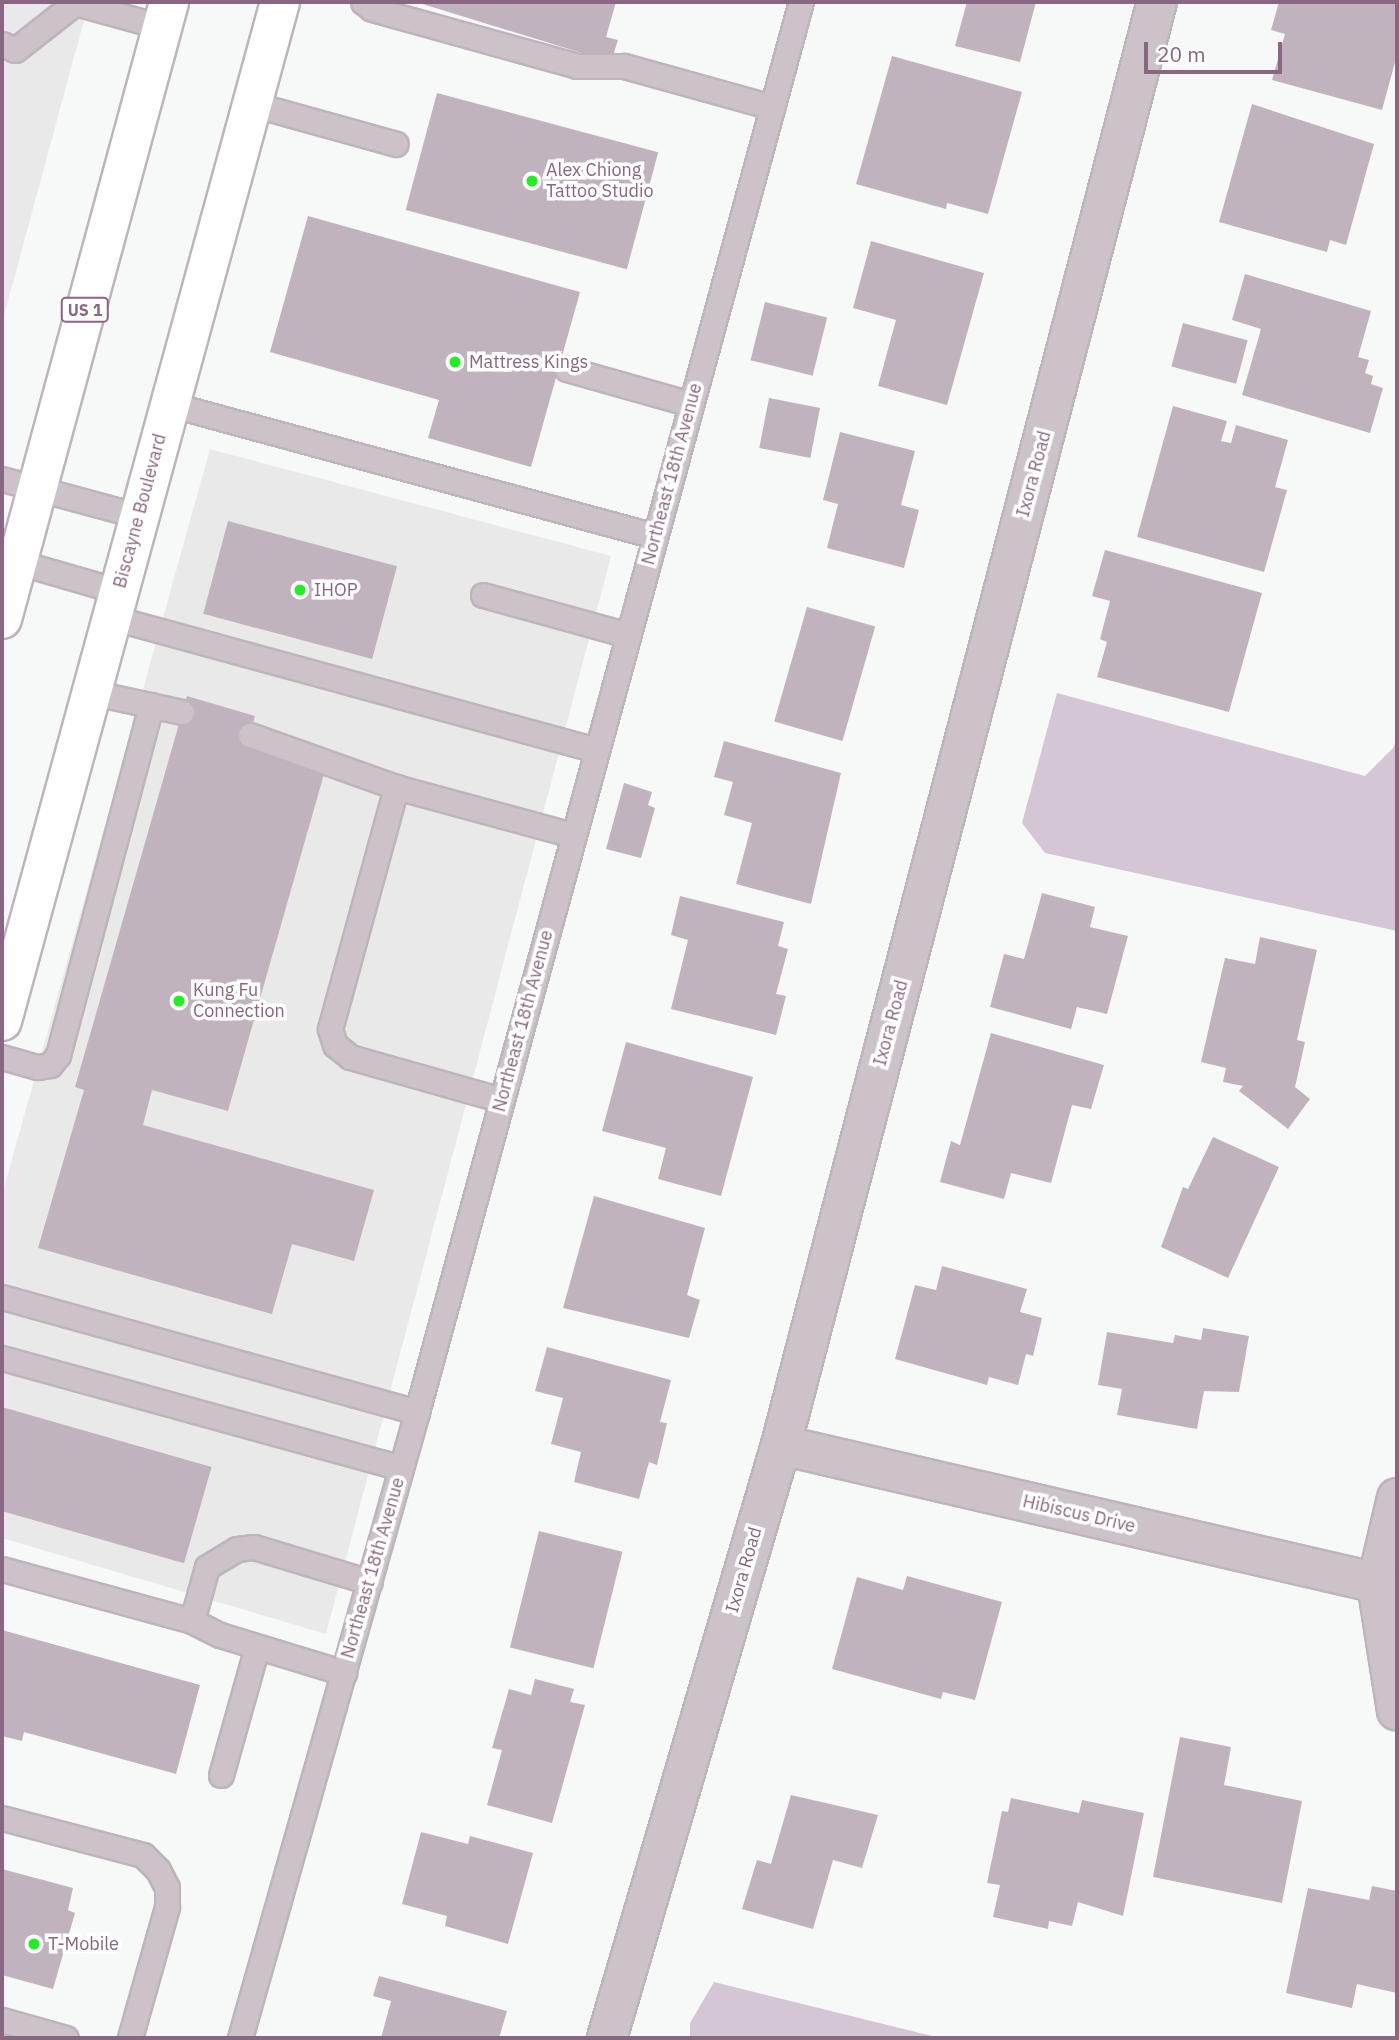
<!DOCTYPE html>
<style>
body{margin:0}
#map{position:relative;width:1399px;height:2040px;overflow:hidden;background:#f6f9f8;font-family:"IBM Plex Sans",sans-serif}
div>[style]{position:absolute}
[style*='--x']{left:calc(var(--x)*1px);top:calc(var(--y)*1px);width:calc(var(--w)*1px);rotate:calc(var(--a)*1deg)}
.built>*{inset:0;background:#e9e9ea}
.water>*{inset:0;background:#d4c6d4}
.building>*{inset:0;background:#c0b3be;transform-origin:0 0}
.roads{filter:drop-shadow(2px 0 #beb4bc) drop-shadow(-2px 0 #beb4bc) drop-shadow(0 2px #beb4bc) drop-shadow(0 -2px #beb4bc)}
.service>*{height:23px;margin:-11.5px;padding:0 11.5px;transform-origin:11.5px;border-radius:11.5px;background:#ccc3ca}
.minor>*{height:38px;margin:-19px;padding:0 19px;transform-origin:19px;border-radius:19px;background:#ccc3ca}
.primary>*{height:38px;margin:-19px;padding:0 19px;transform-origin:19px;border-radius:19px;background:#fff}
.dots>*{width:19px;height:19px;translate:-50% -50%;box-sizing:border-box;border:4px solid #fff;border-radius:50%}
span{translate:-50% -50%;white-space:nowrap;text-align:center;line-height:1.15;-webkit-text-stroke:7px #fff;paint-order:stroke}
.shield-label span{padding:2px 5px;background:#fff;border:2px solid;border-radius:5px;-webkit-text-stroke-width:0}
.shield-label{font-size:16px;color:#896681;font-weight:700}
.poi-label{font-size:18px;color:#896681}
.left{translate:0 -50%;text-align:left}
.street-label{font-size:18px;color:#896681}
.frame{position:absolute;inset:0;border:4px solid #896681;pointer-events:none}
.scale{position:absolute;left:1144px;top:42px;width:138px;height:32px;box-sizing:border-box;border:4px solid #896681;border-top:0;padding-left:9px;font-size:21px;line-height:24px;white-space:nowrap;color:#896681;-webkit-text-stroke:5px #fff;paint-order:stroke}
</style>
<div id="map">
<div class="built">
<i style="clip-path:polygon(2px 2px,89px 2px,2px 323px)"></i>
<i style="clip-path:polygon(210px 449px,611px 556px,326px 1634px,2px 1538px,2px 1195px)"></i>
</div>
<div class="water">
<i style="clip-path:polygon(1057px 693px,1365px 776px,1394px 747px,1397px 734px,1397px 931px,1045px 853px,1022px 823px)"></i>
<i style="clip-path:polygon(714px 1982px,940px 2038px,690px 2038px,690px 2023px)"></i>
</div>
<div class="building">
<i style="clip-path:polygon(416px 2px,616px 2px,606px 37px,618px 40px,611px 62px)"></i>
<i style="clip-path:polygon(967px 2px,1036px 2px,1020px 62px,955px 46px)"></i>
<i style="clip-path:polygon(1279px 2px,1397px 2px,1397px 55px,1382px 110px,1272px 80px,1285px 34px,1271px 30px)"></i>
<i style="clip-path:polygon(892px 56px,1022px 92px,988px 214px,947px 203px,946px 209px,856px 184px)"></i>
<i style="left:437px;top:93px;width:229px;height:121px;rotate:15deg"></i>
<i style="clip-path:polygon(1252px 104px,1374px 144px,1346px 245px,1330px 240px,1327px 252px,1219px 222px)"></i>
<i style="clip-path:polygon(308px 216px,580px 292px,531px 467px,428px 438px,439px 400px,270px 352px)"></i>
<i style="clip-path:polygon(871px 241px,984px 273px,947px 405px,878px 386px,896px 320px,853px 308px)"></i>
<i style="clip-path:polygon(1245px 274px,1371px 311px,1358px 357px,1369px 360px,1365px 373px,1373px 376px,1371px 384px,1383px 388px,1370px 433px,1242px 395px,1261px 329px,1232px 320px)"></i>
<i style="left:765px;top:302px;width:64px;height:60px;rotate:14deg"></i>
<i style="left:1183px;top:323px;width:67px;height:45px;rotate:15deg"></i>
<i style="left:769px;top:398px;width:52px;height:51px;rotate:11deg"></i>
<i style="clip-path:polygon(1173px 406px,1227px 421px,1221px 441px,1231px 443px,1236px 425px,1288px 440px,1275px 487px,1287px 490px,1264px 572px,1137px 537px)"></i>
<i style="clip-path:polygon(840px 432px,915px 451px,901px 505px,919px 510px,904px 568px,827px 548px,838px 504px,823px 500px)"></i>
<i style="left:228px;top:521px;width:175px;height:96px;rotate:15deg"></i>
<i style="clip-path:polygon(1105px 550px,1262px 593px,1229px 712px,1097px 677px,1107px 642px,1100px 639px,1110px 601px,1092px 596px)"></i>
<i style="left:807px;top:607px;width:71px;height:119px;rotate:16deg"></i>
<i style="clip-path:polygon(187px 696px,255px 716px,247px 745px,326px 767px,228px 1111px,152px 1090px,143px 1125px,374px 1190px,354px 1261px,292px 1244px,272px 1314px,38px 1248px,84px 1090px,75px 1087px)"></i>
<i style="clip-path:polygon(724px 741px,841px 773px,811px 904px,736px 884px,752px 823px,724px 815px,733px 782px,714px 777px)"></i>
<i style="clip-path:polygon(624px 783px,652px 792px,648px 805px,655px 808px,641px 858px,606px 849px)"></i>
<i style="clip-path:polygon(1042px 893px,1095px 907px,1090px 927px,1128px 936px,1107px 1014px,1077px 1007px,1071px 1029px,990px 1007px,1004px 954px,1024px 959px)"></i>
<i style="clip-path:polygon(680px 896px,784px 922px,778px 946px,788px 949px,776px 994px,786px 996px,776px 1035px,671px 1009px,688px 940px,671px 935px)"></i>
<i style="clip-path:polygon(1260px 937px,1317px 950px,1297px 1040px,1305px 1042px,1295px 1087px,1310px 1099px,1288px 1129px,1239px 1091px,1243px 1086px,1223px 1082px,1226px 1068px,1201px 1062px,1225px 958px,1255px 964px)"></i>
<i style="clip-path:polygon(991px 1033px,1104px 1065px,1091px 1109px,1072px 1105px,1051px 1183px,1011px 1173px,1004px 1199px,940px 1182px,951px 1141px,960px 1145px)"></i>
<i style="clip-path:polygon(626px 1042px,753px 1077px,721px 1196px,658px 1179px,666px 1148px,602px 1131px)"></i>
<i style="clip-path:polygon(1213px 1137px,1279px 1167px,1228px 1278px,1161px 1247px,1183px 1187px,1188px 1189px)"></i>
<i style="clip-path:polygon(594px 1196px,705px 1228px,687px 1295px,700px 1300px,689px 1338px,563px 1308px)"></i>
<i style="clip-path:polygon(942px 1266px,1027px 1289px,1020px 1312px,1042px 1318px,1033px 1356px,1026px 1354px,1018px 1385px,989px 1377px,987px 1385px,895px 1359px,915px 1285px,936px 1290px)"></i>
<i style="clip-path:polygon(1203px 1328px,1249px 1336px,1239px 1392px,1204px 1391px,1197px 1429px,1117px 1415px,1122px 1389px,1098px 1385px,1107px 1332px,1173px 1343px,1175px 1335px,1201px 1340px)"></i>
<i style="clip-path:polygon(547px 1347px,671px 1380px,660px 1422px,667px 1423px,657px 1465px,649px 1462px,639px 1499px,574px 1482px,581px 1452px,551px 1444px,563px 1398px,535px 1391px)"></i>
<i style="left:2px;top:1407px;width:218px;height:100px;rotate:16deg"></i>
<i style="left:539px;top:1531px;width:86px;height:120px;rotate:14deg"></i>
<i style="clip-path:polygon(907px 1576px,1002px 1602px,975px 1700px,943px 1692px,941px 1699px,832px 1669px,857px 1577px,903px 1590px)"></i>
<i style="clip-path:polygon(2px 1630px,200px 1685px,176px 1774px,24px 1732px,22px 1741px,2px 1736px)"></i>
<i style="clip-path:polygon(535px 1679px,574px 1689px,570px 1702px,585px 1705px,552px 1823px,487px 1805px,502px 1750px,492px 1748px,509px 1689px,531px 1695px)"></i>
<i style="clip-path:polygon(1180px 1737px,1231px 1747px,1224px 1785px,1302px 1801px,1282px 1903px,1153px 1877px)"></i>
<i style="clip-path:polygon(791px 1795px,878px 1815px,862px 1868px,833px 1860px,813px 1929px,742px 1909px,757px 1860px,771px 1864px)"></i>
<i style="clip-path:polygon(1011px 1798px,1079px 1813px,1082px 1800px,1144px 1813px,1123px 1916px,1078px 1902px,1072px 1926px,1049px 1921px,1048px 1929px,993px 1917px,1000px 1885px,987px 1883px,1002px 1811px,1008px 1812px)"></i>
<i style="clip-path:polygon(421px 1832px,468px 1844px,470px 1836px,533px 1853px,508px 1944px,445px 1926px,447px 1916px,402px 1904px)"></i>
<i style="clip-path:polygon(2px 1869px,73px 1888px,68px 1910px,75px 1913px,53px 1989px,2px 1975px)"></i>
<i style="clip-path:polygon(1372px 1886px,1397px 1891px,1397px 1993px,1357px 1984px,1352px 2008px,1286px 1993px,1308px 1888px,1369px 1900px)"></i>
<i style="clip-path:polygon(379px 1976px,507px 2011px,499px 2038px,381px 2038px,391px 2001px,373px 1996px)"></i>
</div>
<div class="roads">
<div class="service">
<i style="--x:363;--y:2;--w:11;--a:38"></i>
<i style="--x:372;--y:9;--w:213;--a:15.5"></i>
<i style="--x:577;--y:66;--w:47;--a:0"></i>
<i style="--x:624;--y:66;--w:154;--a:15.5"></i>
<i style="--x:75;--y:3;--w:90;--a:15.4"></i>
<i style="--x:2;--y:44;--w:14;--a:25"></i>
<i style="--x:15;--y:50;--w:76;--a:-38.1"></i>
<i style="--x:252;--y:104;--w:149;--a:15.5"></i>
<i style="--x:567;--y:369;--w:129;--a:15.8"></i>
<i style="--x:169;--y:404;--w:504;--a:15.2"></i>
<i style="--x:2;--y:479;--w:142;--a:15.1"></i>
<i style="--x:7;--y:559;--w:116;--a:16.1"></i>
<i style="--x:483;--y:595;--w:150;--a:15.4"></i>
<i style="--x:110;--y:617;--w:504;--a:15.3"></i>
<i style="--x:90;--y:692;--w:94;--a:12.3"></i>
<i style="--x:250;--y:735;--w:155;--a:19.6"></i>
<i style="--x:2;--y:1057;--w:37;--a:16"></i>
<i style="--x:38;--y:1067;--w:12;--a:-9"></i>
<i style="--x:50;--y:1065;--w:13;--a:-51"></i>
<i style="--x:58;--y:1055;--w:362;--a:-75.1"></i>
<i style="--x:502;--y:1100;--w:158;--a:-164.2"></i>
<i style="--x:350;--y:1057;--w:19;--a:-141"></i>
<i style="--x:335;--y:1045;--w:17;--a:-107"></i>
<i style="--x:330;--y:1029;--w:251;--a:-74.7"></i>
<i style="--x:396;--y:787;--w:183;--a:15.2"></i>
<i style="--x:2;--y:1297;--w:431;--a:15.5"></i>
<i style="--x:2;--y:1358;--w:414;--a:15.4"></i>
<i style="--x:2;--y:1569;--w:197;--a:15.3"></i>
<i style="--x:192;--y:1621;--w:56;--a:-74.5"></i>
<i style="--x:207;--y:1567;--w:35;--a:-31"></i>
<i style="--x:237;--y:1549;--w:17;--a:-7"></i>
<i style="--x:254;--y:1547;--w:121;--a:16.8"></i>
<i style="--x:192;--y:1621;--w:31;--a:27"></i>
<i style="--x:220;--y:1635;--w:130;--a:17"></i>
<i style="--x:221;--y:1775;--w:133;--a:-74.3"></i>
<i style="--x:2;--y:1818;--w:146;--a:14.7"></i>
<i style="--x:143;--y:1855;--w:21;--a:45"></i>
<i style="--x:158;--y:1870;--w:20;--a:63"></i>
<i style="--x:167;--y:1888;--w:19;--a:90"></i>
<i style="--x:167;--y:1907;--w:136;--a:105.8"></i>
<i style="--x:2;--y:2020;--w:66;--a:15.7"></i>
<i style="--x:240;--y:2038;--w:651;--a:-74.21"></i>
<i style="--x:417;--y:1412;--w:1461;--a:-74.77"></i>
</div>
<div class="minor">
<i style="--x:781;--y:1445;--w:612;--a:13.04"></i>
<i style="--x:1397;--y:1498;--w:87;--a:103.2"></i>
<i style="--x:1377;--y:1583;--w:129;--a:81.1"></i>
<i style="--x:607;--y:2038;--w:618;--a:-73.65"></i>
<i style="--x:781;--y:1445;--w:1491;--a:-75.4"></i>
</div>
<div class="primary">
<i style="--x:2;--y:619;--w:639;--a:-74.85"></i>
<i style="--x:2;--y:1021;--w:1056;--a:-74.74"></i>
</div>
</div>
<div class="dots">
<i style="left:532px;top:181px;background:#20ef21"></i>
<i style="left:455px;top:362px;background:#20ef21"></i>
<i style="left:300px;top:590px;background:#20ef21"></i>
<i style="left:179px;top:1001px;background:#20ef21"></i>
<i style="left:34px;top:1944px;background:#20ef21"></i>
</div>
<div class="shield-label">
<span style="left:85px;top:310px">US 1</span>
</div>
<div class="poi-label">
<span class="left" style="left:546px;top:181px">Alex Chiong<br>Tattoo Studio</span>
<span class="left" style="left:469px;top:362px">Mattress Kings</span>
<span class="left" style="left:314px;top:590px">IHOP</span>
<span class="left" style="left:193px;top:1001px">Kung Fu<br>Connection</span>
<span class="left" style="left:48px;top:1944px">T-Mobile</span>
</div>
<div class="street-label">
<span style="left:672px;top:474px;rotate:-75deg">Northeast 18th Avenue</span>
<span style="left:1034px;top:474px;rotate:-75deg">Ixora Road</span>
<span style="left:140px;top:511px;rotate:-75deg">Biscayne Boulevard</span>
<span style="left:523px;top:1021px;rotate:-75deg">Northeast 18th Avenue</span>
<span style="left:891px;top:1023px;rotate:-75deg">Ixora Road</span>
<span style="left:1079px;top:1514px;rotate:13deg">Hibiscus Drive</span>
<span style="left:373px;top:1568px;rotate:-74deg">Northeast 18th Avenue</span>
<span style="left:744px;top:1570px;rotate:-74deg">Ixora Road</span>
</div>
<div class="frame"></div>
<div class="scale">20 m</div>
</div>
